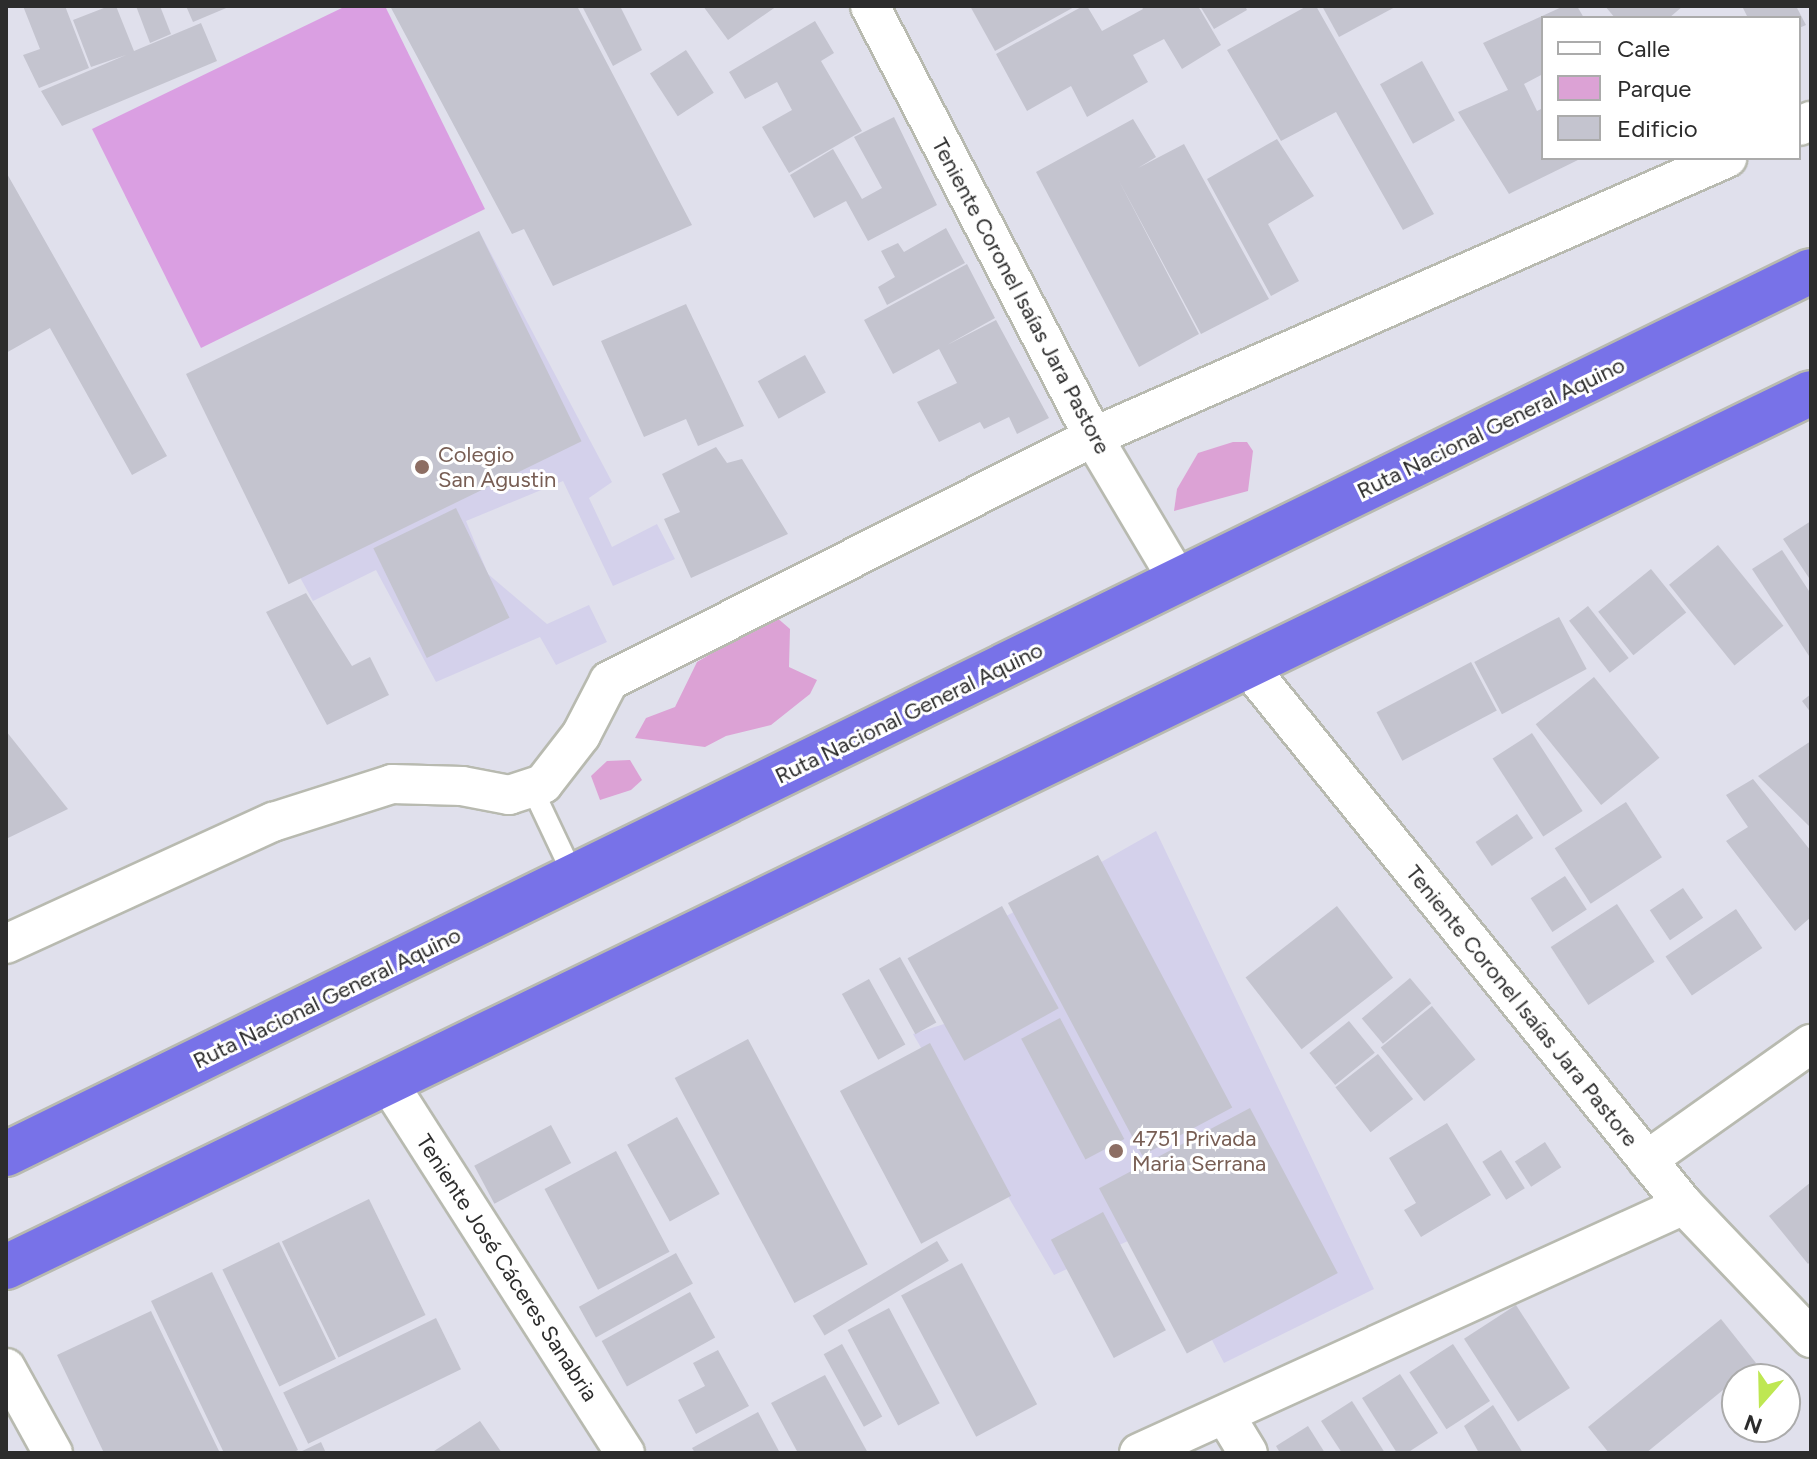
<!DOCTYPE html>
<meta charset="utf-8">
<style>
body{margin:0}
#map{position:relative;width:1817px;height:1459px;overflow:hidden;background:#e0e0ec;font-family:Figtree,sans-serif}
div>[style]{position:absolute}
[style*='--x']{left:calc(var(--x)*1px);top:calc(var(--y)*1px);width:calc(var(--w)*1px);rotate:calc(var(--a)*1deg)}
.education>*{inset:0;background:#d4d1eb}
.green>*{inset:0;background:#dca2d5}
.pitch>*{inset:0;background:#da9fe2}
.building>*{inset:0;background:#c4c4cf;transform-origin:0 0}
.roads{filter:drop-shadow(2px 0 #b8bab0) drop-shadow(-2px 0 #b8bab0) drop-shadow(0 2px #b8bab0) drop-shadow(0 -2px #b8bab0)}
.service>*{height:20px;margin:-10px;padding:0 10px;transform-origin:10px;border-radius:10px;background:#fff}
.minor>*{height:38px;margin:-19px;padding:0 19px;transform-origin:19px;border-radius:19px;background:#fff}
.trunk>*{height:44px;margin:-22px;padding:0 22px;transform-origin:22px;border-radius:22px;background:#7872e8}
.dots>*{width:22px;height:22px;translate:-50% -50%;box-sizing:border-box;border:4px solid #fff;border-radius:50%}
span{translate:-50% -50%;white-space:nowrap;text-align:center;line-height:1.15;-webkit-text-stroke:6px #fff;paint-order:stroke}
.street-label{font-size:22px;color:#2c2c2c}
.education-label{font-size:22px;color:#785e54}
.left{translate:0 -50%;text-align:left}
.frame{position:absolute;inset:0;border:8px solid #2c2c2c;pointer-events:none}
.legend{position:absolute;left:1541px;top:16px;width:260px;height:144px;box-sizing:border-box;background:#fff;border:2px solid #ababab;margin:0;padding:10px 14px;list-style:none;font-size:24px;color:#2c2c2c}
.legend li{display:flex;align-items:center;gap:16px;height:40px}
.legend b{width:40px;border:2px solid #ababab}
.north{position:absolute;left:1721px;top:1363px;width:80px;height:80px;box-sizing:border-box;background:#fff;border:2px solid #ababab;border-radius:50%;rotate:200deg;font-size:22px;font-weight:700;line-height:32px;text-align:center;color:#2c2c2c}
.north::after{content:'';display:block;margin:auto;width:28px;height:36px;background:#bee752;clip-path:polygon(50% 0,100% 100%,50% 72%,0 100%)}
</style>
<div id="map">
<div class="education">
<i style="clip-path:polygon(479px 231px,612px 482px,589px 498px,612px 547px,657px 524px,675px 559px,613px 586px,563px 481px,466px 521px,488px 574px,547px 624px,589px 605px,607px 642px,556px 665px,540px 637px,436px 682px,376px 570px,313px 601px,274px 530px)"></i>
<i style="clip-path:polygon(1156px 831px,1374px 1289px,1224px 1363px,1154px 1229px,1054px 1275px,913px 1034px,1006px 1004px,973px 935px)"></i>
</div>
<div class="green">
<i style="clip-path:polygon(1233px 442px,1247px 442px,1253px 451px,1248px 491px,1174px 511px,1177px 489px,1198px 453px)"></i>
<i style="clip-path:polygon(775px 616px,790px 629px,789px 667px,817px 680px,810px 694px,771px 725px,726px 736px,705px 747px,635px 738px,646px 718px,675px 707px,697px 662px)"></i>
<i style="clip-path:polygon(630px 760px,642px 780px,631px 790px,600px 800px,591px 776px,607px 761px)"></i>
</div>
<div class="pitch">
<i style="clip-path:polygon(346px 6px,385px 6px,485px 209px,201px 348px,92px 129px)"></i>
</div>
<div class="building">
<i style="clip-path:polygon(23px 6px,65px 6px,89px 68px,39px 88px,23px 55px,40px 49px)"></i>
<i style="clip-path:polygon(109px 6px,116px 6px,134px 51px,201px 23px,217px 61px,62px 126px,41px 91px,126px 55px,91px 67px,73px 20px)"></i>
<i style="clip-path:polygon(136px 6px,160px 6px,171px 34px,150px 43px)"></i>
<i style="clip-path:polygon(186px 6px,231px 6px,193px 22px)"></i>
<i style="clip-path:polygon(390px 6px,577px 6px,692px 225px,553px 286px,524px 229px,512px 234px)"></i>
<i style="clip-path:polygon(582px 6px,620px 6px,642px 50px,613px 66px)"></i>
<i style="clip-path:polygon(703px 6px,777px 6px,728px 40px)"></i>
<i style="clip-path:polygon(970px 6px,1076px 6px,995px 51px)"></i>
<i style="clip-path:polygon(1083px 6px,1087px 6px,1102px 31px,1143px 9px,1141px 6px,1198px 6px,1221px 45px,1182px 69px,1164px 39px,1133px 55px,1148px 82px,1087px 117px,1071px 86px,1027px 111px,996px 54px)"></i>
<i style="clip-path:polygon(1200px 6px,1245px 6px,1247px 10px,1214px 29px)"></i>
<i style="clip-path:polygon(1307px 6px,1316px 6px,1434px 214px,1403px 230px,1336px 112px,1281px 141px,1227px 50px)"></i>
<i style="clip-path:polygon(1322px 6px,1397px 6px,1339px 37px)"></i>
<i style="clip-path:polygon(1564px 6px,1577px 6px,1584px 18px,1543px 18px,1543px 74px,1524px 84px,1537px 111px,1543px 108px,1543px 158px,1582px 158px,1509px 194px,1458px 112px,1508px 90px,1483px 43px)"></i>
<i style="clip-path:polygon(1605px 6px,1683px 6px,1669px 18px,1615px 18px)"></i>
<i style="clip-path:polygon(1742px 6px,1796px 6px,1806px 25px,1799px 28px,1799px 18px,1748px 18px)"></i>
<i style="clip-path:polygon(815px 21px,834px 53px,821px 61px,862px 131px,789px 173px,762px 127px,792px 110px,777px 82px,745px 99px,729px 72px)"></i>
<i style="left:686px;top:50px;width:51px;height:43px;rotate:57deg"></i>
<i style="left:1422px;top:61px;width:68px;height:48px;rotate:61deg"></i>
<i style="clip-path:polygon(894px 117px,937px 205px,868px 241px,846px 201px,814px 218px,790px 175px,833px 149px,862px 199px,882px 188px,854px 137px)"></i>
<i style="clip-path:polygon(1133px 119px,1156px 157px,1138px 168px,1184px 144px,1269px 299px,1201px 334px,1118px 179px,1199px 334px,1139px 367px,1036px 172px)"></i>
<i style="clip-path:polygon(1277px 139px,1314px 196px,1268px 224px,1299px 281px,1271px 296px,1207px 179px)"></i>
<i style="clip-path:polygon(6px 172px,167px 456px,132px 475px,50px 328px,6px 353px)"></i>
<i style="clip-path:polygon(946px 228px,965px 263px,887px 305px,878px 287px,895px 277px,881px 251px,898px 243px,904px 252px)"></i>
<i style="left:479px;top:231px;width:234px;height:326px;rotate:64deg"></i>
<i style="clip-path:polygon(967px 264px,995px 318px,947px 345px,996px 320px,1049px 418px,1017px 434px,1009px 417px,984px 429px,980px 422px,939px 442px,917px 402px,957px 383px,939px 349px,893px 374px,864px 320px)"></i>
<i style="clip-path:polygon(686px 304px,744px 426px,698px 446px,686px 419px,644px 437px,601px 341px)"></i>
<i style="left:805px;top:355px;width:43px;height:54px;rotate:61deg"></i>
<i style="clip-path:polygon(716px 447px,727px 463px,742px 459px,788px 534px,691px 578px,664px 519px,680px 512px,662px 474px)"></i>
<i style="left:456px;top:508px;width:122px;height:92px;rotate:64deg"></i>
<i style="clip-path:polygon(1811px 521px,1811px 581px,1783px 539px)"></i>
<i style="left:1718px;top:545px;width:104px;height:63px;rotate:51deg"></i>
<i style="clip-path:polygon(1782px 550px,1811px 594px,1811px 659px,1752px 569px)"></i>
<i style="left:1651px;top:569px;width:56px;height:68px;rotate:51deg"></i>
<i style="clip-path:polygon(306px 593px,352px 666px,370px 657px,389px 695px,327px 725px,266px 612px)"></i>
<i style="left:1588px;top:606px;width:66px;height:24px;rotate:52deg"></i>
<i style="left:1559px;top:617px;width:59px;height:96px;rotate:62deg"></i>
<i style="left:1471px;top:662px;width:55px;height:107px;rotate:62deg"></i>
<i style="left:1594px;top:677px;width:104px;height:75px;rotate:51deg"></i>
<i style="clip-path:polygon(1811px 694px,1811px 713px,1802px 701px)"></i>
<i style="clip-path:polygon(6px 731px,68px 809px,6px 839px)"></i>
<i style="left:1532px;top:733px;width:93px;height:47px;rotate:57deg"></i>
<i style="clip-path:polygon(1811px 741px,1811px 828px,1758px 776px)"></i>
<i style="clip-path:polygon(1753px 779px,1811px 851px,1811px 917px,1795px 931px,1726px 841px,1748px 827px,1726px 795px)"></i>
<i style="left:1626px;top:802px;width:66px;height:85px;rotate:57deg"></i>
<i style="left:1517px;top:814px;width:29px;height:50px;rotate:56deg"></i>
<i style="left:1098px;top:855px;width:286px;height:102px;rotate:62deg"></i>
<i style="left:1565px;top:876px;width:40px;height:41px;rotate:57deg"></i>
<i style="left:1683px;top:888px;width:36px;height:40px;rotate:56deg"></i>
<i style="left:1617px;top:904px;width:69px;height:79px;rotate:57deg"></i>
<i style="left:1002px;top:906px;width:117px;height:108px;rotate:61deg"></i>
<i style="left:1337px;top:906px;width:91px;height:116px;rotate:52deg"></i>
<i style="left:1736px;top:909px;width:47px;height:85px;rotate:56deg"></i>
<i style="left:900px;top:957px;width:75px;height:24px;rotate:61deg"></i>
<i style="left:1410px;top:978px;width:33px;height:63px;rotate:50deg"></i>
<i style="left:869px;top:979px;width:75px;height:31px;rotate:61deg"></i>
<i style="left:1432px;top:1006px;width:69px;height:66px;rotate:51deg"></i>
<i style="left:1060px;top:1018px;width:137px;height:44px;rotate:62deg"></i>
<i style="left:1349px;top:1021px;width:41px;height:51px;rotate:51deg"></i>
<i style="left:748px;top:1039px;width:255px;height:83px;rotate:62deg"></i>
<i style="left:930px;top:1043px;width:173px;height:102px;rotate:62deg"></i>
<i style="left:1378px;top:1054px;width:57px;height:54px;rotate:52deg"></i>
<i style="left:1250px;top:1108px;width:187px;height:171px;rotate:62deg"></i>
<i style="left:677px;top:1117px;width:88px;height:57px;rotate:61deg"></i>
<i style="clip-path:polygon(1447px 1123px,1491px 1195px,1421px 1237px,1404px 1210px,1416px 1203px,1389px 1158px)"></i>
<i style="left:551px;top:1125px;width:43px;height:87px;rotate:62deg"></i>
<i style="left:1545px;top:1142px;width:30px;height:36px;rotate:57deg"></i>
<i style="left:1501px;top:1150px;width:45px;height:22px;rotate:58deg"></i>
<i style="left:616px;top:1151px;width:114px;height:81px;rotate:62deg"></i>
<i style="clip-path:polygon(1811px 1182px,1811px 1261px,1808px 1264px,1769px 1216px)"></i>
<i style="left:369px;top:1199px;width:129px;height:97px;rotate:64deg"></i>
<i style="left:1103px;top:1212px;width:134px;height:59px;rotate:62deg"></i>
<i style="left:937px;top:1241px;width:23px;height:145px;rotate:59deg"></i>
<i style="left:279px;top:1242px;width:130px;height:63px;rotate:64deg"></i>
<i style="left:676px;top:1253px;width:35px;height:111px;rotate:61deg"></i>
<i style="left:962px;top:1263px;width:160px;height:69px;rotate:62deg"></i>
<i style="clip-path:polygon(212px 1272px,298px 1450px,292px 1453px,224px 1453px,151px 1301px)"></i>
<i style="left:690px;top:1292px;width:52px;height:101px;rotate:61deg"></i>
<i style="left:1516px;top:1305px;width:99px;height:62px;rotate:57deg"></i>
<i style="left:889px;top:1308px;width:108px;height:47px;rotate:62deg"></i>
<i style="clip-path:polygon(151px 1311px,220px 1453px,104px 1453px,57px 1355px)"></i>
<i style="left:436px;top:1318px;width:57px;height:170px;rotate:64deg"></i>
<i style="clip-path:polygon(1721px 1319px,1756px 1363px,1646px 1453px,1609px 1453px,1588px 1427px)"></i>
<i style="left:842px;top:1344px;width:83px;height:21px;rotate:61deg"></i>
<i style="left:1453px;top:1344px;width:68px;height:52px;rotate:57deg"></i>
<i style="clip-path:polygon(718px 1350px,749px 1406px,696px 1434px,678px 1400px,705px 1386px,693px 1363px)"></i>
<i style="clip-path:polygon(1400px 1374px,1438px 1433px,1407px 1453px,1397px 1453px,1362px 1398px)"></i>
<i style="clip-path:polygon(825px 1375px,868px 1453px,798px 1453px,771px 1403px)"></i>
<i style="clip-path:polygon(1352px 1401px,1385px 1453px,1342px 1453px,1321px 1421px)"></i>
<i style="clip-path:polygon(1493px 1405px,1523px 1453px,1479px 1453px,1464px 1426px)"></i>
<i style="clip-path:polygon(758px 1412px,780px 1453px,695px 1453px,692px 1448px)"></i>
<i style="clip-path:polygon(480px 1421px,502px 1453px,431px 1453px)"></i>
<i style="clip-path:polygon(1308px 1426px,1325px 1453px,1280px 1453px,1276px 1446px)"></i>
<i style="clip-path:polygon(321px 1442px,326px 1453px,298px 1453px)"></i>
</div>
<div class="roads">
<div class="service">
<i style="--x:532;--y:788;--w:98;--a:64.7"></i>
</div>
<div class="minor">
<i style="--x:870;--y:6;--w:485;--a:62.6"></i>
<i style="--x:1093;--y:437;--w:169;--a:59.3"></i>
<i style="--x:1799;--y:126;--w:13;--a:-23"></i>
<i style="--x:1246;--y:664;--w:696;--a:51.01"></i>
<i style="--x:1684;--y:1205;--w:184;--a:46.3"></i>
<i style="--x:6;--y:944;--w:294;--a:-24.6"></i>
<i style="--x:273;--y:822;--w:125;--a:-17.7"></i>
<i style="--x:392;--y:784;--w:70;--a:1.6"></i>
<i style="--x:462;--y:786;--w:48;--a:10.8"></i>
<i style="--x:509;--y:795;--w:36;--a:-18"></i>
<i style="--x:543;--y:784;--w:62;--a:-52.2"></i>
<i style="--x:581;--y:735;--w:61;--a:-62.6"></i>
<i style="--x:609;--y:681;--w:542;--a:-26.75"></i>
<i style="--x:1093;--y:437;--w:693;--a:-23.75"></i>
<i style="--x:389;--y:1084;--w:438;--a:57.4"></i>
<i style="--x:1647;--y:1160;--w:201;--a:-35.3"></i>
<i style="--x:6;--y:1368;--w:97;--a:61.1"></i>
<i style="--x:1225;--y:1415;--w:44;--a:58.8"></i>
<i style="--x:1139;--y:1453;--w:599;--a:-24.47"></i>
</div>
<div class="trunk">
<i style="--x:6;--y:1154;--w:2009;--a:-26.07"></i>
<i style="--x:6;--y:1267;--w:2005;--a:-25.84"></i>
</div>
</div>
<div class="dots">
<i style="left:422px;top:467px;background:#8d6e63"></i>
<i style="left:1116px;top:1151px;background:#8d6e63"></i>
</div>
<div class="street-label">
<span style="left:1021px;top:296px;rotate:62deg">Teniente Coronel Isaías Jara Pastore</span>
<span style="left:1491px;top:428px;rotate:-26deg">Ruta Nacional General Aquino</span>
<span style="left:909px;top:713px;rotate:-26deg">Ruta Nacional General Aquino</span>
<span style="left:327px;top:998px;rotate:-26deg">Ruta Nacional General Aquino</span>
<span style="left:1522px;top:1006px;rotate:51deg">Teniente Coronel Isaías Jara Pastore</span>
<span style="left:507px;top:1268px;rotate:57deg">Teniente José Cáceres Sanabria</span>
</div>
<div class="education-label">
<span class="left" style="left:438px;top:467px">Colegio<br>San Agustin</span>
<span class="left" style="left:1132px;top:1151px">4751 Privada<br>Maria Serrana</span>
</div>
<div class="frame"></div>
<ul class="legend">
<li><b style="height:10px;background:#fff"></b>Calle</li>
<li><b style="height:22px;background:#dca2d5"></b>Parque</li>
<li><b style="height:22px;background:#c4c4cf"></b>Edificio</li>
</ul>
<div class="north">N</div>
</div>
